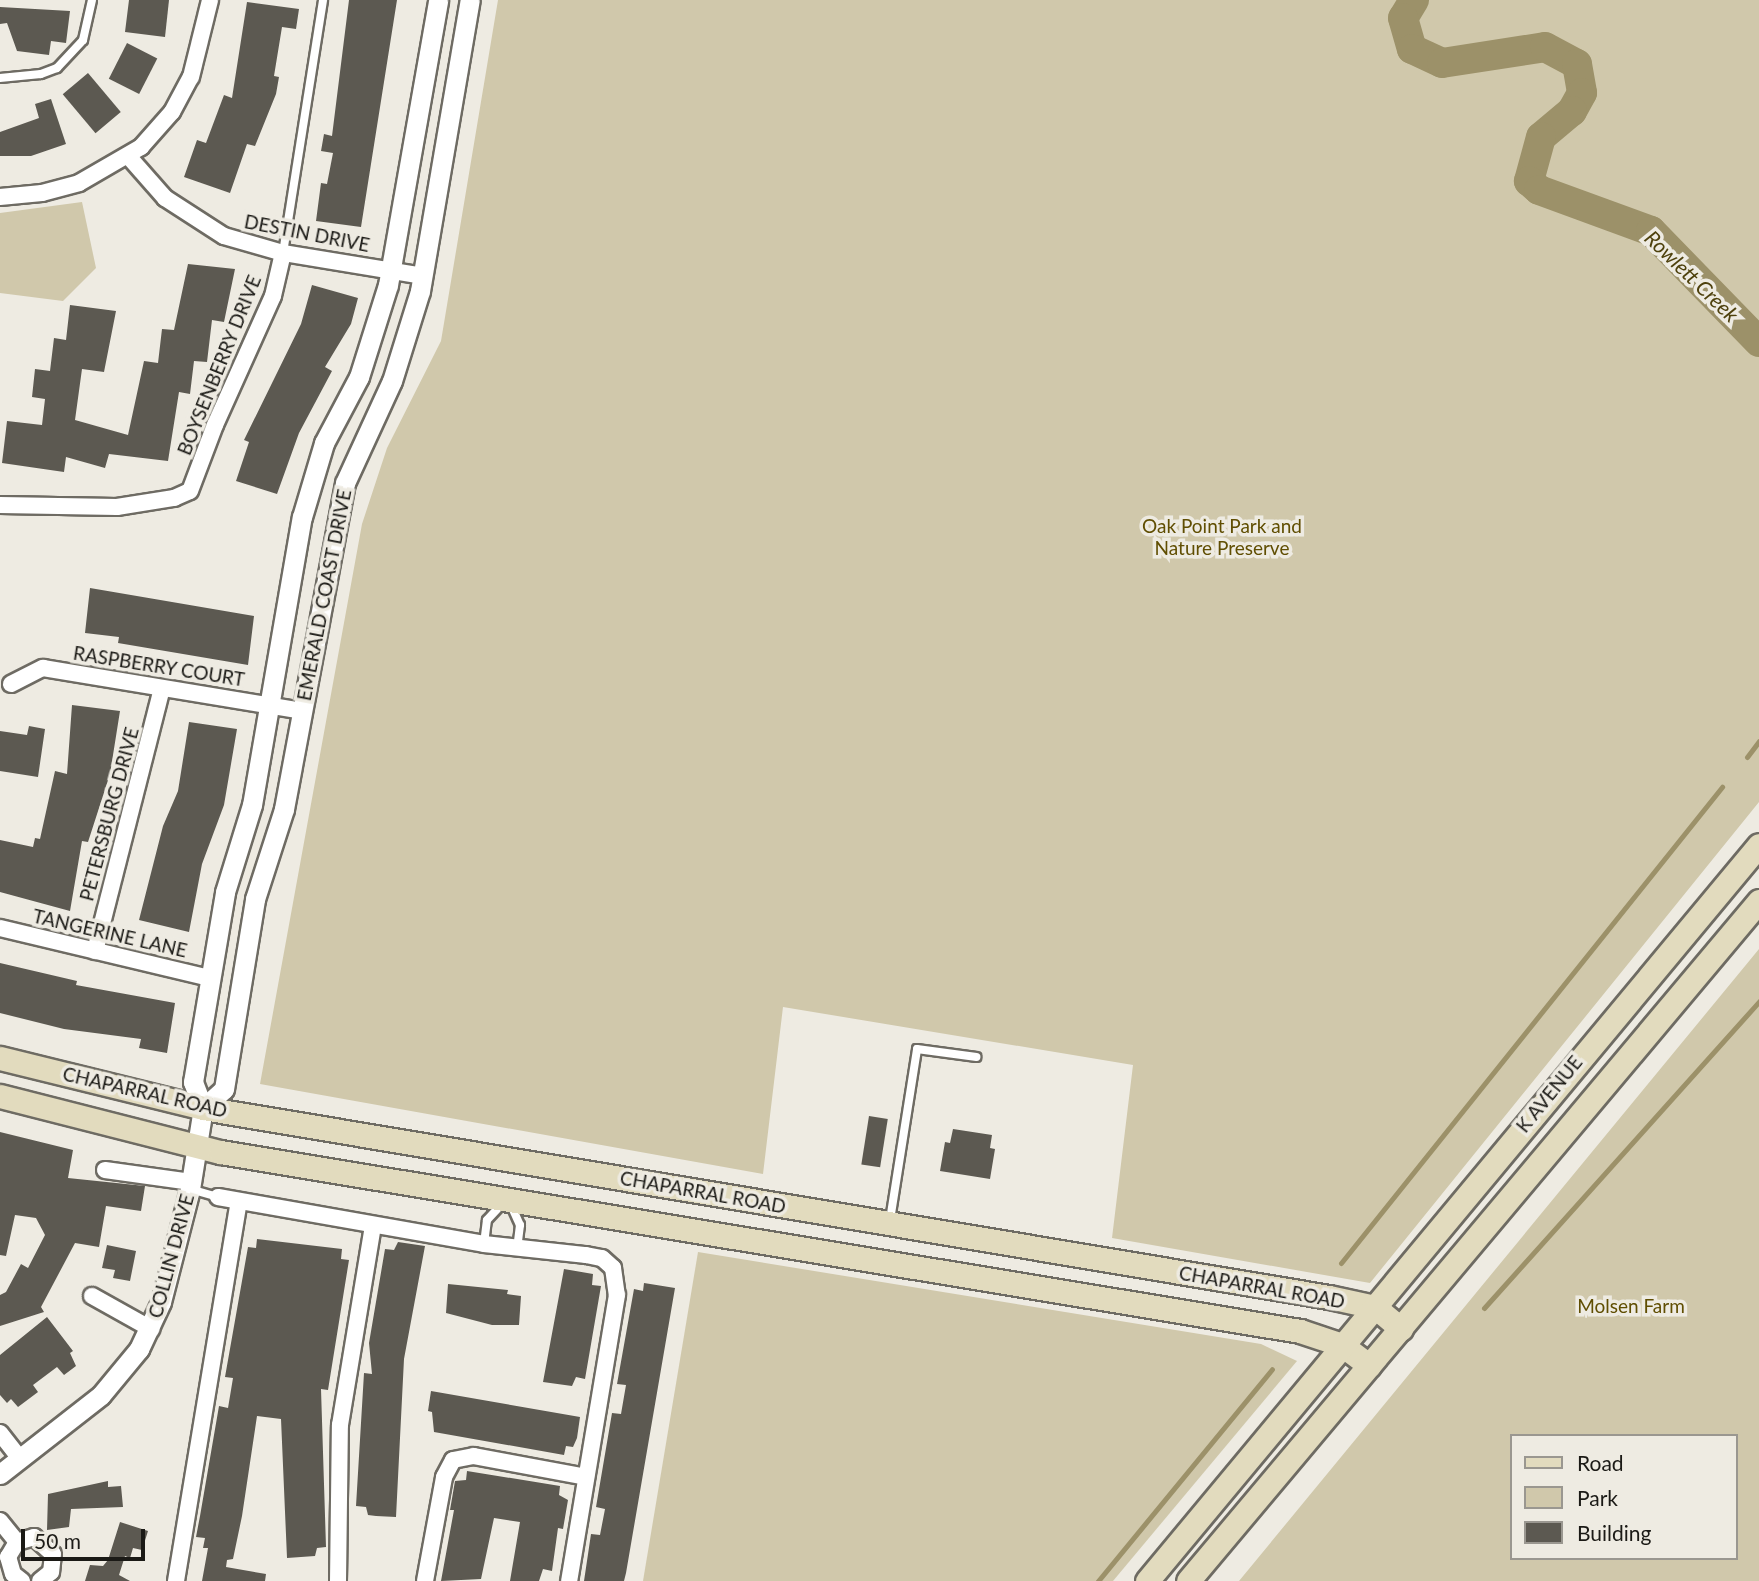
<!DOCTYPE html>
<style>
body{margin:0}
#map{position:relative;width:1759px;height:1581px;overflow:hidden;background:#eeebe2;font-family:Lato,sans-serif}
div>[style]{position:absolute}
[style*='--x']{left:calc(var(--x)*1px);top:calc(var(--y)*1px);width:calc(var(--w)*1px);rotate:calc(var(--a)*1deg)}
.green>*{inset:0;background:#d0c8ab}
.stream>*{height:5px;margin:-2.5px;padding:0 2.5px;transform-origin:2.5px;border-radius:2.5px;background:#9c9169}
.river>*{height:30px;margin:-15px;padding:0 15px;transform-origin:15px;border-radius:15px;background:#9c9169}
.building>*{inset:0;background:#5c5951;transform-origin:0 0}
.roads{filter:drop-shadow(2px 0 #6e6b63) drop-shadow(-2px 0 #6e6b63) drop-shadow(0 2px #6e6b63) drop-shadow(0 -2px #6e6b63)}
.service>*{height:8px;margin:-4px;padding:0 4px;transform-origin:4px;border-radius:4px;background:#fff}
.minor>*{height:16px;margin:-8px;padding:0 8px;transform-origin:8px;border-radius:8px;background:#fff}
.tertiary>*{height:19px;margin:-9.5px;padding:0 9.5px;transform-origin:9.5px;border-radius:9.5px;background:#fff}
.secondary>*{height:23px;margin:-11.5px;padding:0 11.5px;transform-origin:11.5px;border-radius:11.5px;background:#e2dbbe}
span{translate:-50% -50%;white-space:nowrap;text-align:center;line-height:1.15;-webkit-text-stroke:7px #eeebe2;paint-order:stroke}
.street-label{font-size:19px;color:#1b1a16}
.park-label{font-size:19px;color:#604e02}
.water-label{font-size:21px;color:#4e410d;font-style:italic}
.legend{position:absolute;left:1510px;top:1434px;width:228px;height:126px;box-sizing:border-box;background:#eeebe2;border:2px solid #9a9790;margin:0;padding:9px 12px;list-style:none;font-size:21px;color:#1b1a16}
.legend li{display:flex;align-items:center;gap:14px;height:35px}
.legend b{width:35px;border:2px solid #9a9790}
.scale{position:absolute;left:21px;top:1529px;width:124px;height:32px;box-sizing:border-box;border:4px solid #1b1a16;border-top:0;padding-left:9px;font-size:21px;line-height:24px;white-space:nowrap;color:#1b1a16;-webkit-text-stroke:5px #eeebe2;paint-order:stroke}
</style>
<div id="map">
<div class="green">
<i style="clip-path:polygon(498px 0,1759px 0,1759px 802px,1370px 1283px,1112px 1238px,1133px 1065px,783px 1007px,763px 1174px,260px 1084px,362px 524px,387px 448px,441px 341px)"></i>
<i style="clip-path:polygon(82px 202px,96px 268px,63px 301px,0 293px,0 213px)"></i>
<i style="clip-path:polygon(evenodd,1759px 949px,1759px 1581px,1239px 1581px,1759px 949px,1512px 1436px,1736px 1436px,1736px 1558px,1512px 1558px,1512px 1436px)"></i>
<i style="clip-path:polygon(698px 1252px,1261px 1344px,1297px 1361px,1113px 1581px,643px 1581px)"></i>
</div>
<div class="stream">
<i style="--x:1747;--y:757;--w:20;--a:-53"></i>
<i style="--x:1341;--y:1263;--w:610;--a:-51.33"></i>
<i style="--x:1484;--y:1308;--w:412;--a:-48.1"></i>
<i style="--x:1098;--y:1581;--w:274;--a:-50.6"></i>
</div>
<div class="river">
<i style="--x:1414;--y:0;--w:21;--a:121"></i>
<i style="--x:1403;--y:18;--w:32;--a:74"></i>
<i style="--x:1412;--y:49;--w:33;--a:25"></i>
<i style="--x:1442;--y:63;--w:104;--a:-8.8"></i>
<i style="--x:1545;--y:47;--w:36;--a:28"></i>
<i style="--x:1577;--y:64;--w:29;--a:80"></i>
<i style="--x:1582;--y:93;--w:21;--a:119"></i>
<i style="--x:1572;--y:111;--w:40;--a:140"></i>
<i style="--x:1541;--y:137;--w:46;--a:105.3"></i>
<i style="--x:1529;--y:181;--w:13;--a:42"></i>
<i style="--x:1539;--y:190;--w:119;--a:20.1"></i>
<i style="--x:1651;--y:231;--w:155;--a:45.8"></i>
</div>
<div class="building">
<i style="clip-path:polygon(129px 0,169px 0,165px 37px,125px 32px)"></i>
<i style="clip-path:polygon(349px 0,397px 0,361px 227px,316px 221px,321px 183px,327px 184px,333px 153px,321px 151px,324px 134px,332px 136px)"></i>
<i style="clip-path:polygon(247px 2px,299px 9px,296px 29px,282px 27px,274px 76px,279px 77px,276px 94px,255px 146px,247px 144px,230px 193px,184px 177px,197px 140px,206px 143px,224px 95px,232px 98px)"></i>
<i style="clip-path:polygon(0 7px,70px 11px,66px 43px,51px 41px,49px 55px,17px 51px,7px 23px,0 24px)"></i>
<i style="left:127px;top:43px;width:34px;height:40px;rotate:27deg"></i>
<i style="left:88px;top:73px;width:51px;height:33px;rotate:50deg"></i>
<i style="clip-path:polygon(51px 99px,66px 144px,31px 156px,0 156px,0 132px,39px 118px,35px 104px)"></i>
<i style="clip-path:polygon(188px 264px,235px 269px,224px 322px,212px 320px,207px 362px,194px 361px,190px 394px,179px 392px,168px 461px,109px 454px,105px 468px,66px 457px,64px 472px,2px 463px,7px 421px,42px 425px,45px 399px,32px 397px,35px 369px,50px 371px,54px 338px,66px 340px,70px 305px,116px 311px,104px 372px,82px 369px,75px 420px,128px 435px,144px 361px,158px 363px,162px 329px,174px 330px)"></i>
<i style="clip-path:polygon(312px 285px,358px 298px,351px 324px,325px 367px,332px 371px,299px 433px,277px 494px,236px 481px,249px 442px,244px 440px,301px 324px)"></i>
<i style="clip-path:polygon(90px 588px,254px 616px,248px 665px,118px 643px,119px 637px,85px 633px)"></i>
<i style="clip-path:polygon(72px 705px,120px 711px,110px 774px,88px 842px,82px 841px,70px 911px,0 892px,0 840px,33px 847px,35px 838px,40px 839px,55px 771px,67px 774px)"></i>
<i style="clip-path:polygon(189px 722px,237px 729px,224px 805px,202px 864px,189px 932px,139px 920px,163px 826px,178px 791px)"></i>
<i style="clip-path:polygon(29px 726px,45px 729px,38px 777px,0 771px,0 731px,27px 735px)"></i>
<i style="clip-path:polygon(0 963px,77px 981px,76px 985px,175px 1003px,167px 1053px,139px 1048px,141px 1039px,64px 1029px,0 1013px)"></i>
<i style="left:869px;top:1116px;width:19px;height:49px;rotate:9deg"></i>
<i style="clip-path:polygon(953px 1129px,992px 1135px,990px 1148px,995px 1149px,990px 1179px,940px 1171px,945px 1142px,950px 1143px)"></i>
<i style="clip-path:polygon(0 1132px,73px 1150px,68px 1178px,145px 1186px,141px 1211px,106px 1206px,99px 1247px,75px 1243px,41px 1307px,44px 1312px,0 1326px,0 1295px,6px 1292px,21px 1264px,28px 1268px,45px 1235px,36px 1218px,15px 1215px,6px 1256px,0 1255px)"></i>
<i style="clip-path:polygon(257px 1239px,342px 1249px,341px 1259px,349px 1260px,328px 1390px,321px 1389px,326px 1547px,317px 1548px,315px 1556px,287px 1558px,281px 1419px,257px 1416px,242px 1516px,233px 1559px,227px 1560px,226px 1567px,266px 1574px,265px 1581px,202px 1581px,208px 1548px,203px 1548px,205px 1538px,196px 1537px,200px 1516px,219px 1406px,228px 1408px,233px 1378px,225px 1377px,248px 1247px,256px 1248px)"></i>
<i style="clip-path:polygon(398px 1242px,425px 1246px,404px 1359px,396px 1517px,376px 1516px,368px 1515px,366px 1507px,356px 1506px,364px 1373px,372px 1374px,369px 1343px,385px 1249px,394px 1250px)"></i>
<i style="clip-path:polygon(107px 1245px,136px 1251px,130px 1281px,113px 1278px,115px 1270px,102px 1268px)"></i>
<i style="clip-path:polygon(564px 1269px,593px 1274px,592px 1285px,601px 1286px,585px 1379px,576px 1377px,572px 1386px,543px 1382px)"></i>
<i style="clip-path:polygon(644px 1283px,675px 1288px,626px 1573px,624px 1581px,584px 1581px,591px 1534px,600px 1535px,605px 1509px,596px 1507px,612px 1413px,621px 1414px,626px 1385px,617px 1384px,634px 1289px,643px 1291px)"></i>
<i style="clip-path:polygon(448px 1284px,508px 1290px,507px 1294px,521px 1296px,519px 1325px,492px 1325px,446px 1313px)"></i>
<i style="clip-path:polygon(47px 1317px,73px 1351px,70px 1353px,76px 1366px,64px 1375px,57px 1367px,33px 1385px,38px 1392px,18px 1407px,11px 1399px,7px 1403px,0 1395px,0 1355px)"></i>
<i style="clip-path:polygon(431px 1391px,580px 1417px,577px 1438px,573px 1447px,566px 1446px,564px 1455px,434px 1432px,432px 1412px,428px 1411px)"></i>
<i style="clip-path:polygon(467px 1471px,560px 1486px,559px 1495px,568px 1500px,563px 1529px,558px 1528px,552px 1571px,543px 1569px,539px 1581px,510px 1581px,520px 1522px,494px 1518px,481px 1579px,441px 1581px,454px 1510px,450px 1510px,455px 1481px,466px 1480px)"></i>
<i style="clip-path:polygon(108px 1481px,108px 1487px,121px 1486px,123px 1507px,71px 1509px,69px 1527px,47px 1530px,48px 1494px)"></i>
<i style="clip-path:polygon(120px 1522px,148px 1531px,142px 1550px,133px 1548px,130px 1558px,125px 1556px,119px 1575px,130px 1581px,85px 1581px,90px 1565px,103px 1566px,108px 1560px)"></i>
</div>
<div class="roads">
<div class="service">
<i style="--x:0;--y:78;--w:41;--a:-5.6"></i>
<i style="--x:41;--y:74;--w:17;--a:-21"></i>
<i style="--x:57;--y:68;--w:38;--a:-47"></i>
<i style="--x:83;--y:40;--w:41;--a:-77.3"></i>
<i style="--x:283;--y:253;--w:256;--a:-81"></i>
<i style="--x:190;--y:1189;--w:29;--a:16"></i>
<i style="--x:511;--y:1205;--w:22;--a:66"></i>
<i style="--x:520;--y:1225;--w:24;--a:97"></i>
<i style="--x:890;--y:1220;--w:173;--a:-81"></i>
<i style="--x:917;--y:1049;--w:60;--a:7.7"></i>
<i style="--x:484;--y:1244;--w:24;--a:-83"></i>
<i style="--x:487;--y:1220;--w:23;--a:-47"></i>
</div>
<div class="minor">
<i style="--x:129;--y:157;--w:55;--a:48.7"></i>
<i style="--x:165;--y:198;--w:70;--a:32.8"></i>
<i style="--x:224;--y:236;--w:61;--a:16.1"></i>
<i style="--x:283;--y:253;--w:142;--a:9.3"></i>
<i style="--x:0;--y:197;--w:42;--a:-5.4"></i>
<i style="--x:42;--y:193;--w:38;--a:-15"></i>
<i style="--x:79;--y:183;--w:72;--a:-30.1"></i>
<i style="--x:141;--y:147;--w:47;--a:-48.5"></i>
<i style="--x:172;--y:112;--w:40;--a:-62"></i>
<i style="--x:191;--y:77;--w:79;--a:-76.1"></i>
<i style="--x:0;--y:505;--w:117;--a:1"></i>
<i style="--x:117;--y:507;--w:58;--a:-9"></i>
<i style="--x:174;--y:498;--w:17;--a:-24"></i>
<i style="--x:190;--y:491;--w:71;--a:-69.3"></i>
<i style="--x:215;--y:425;--w:141;--a:-65.8"></i>
<i style="--x:273;--y:296;--w:44;--a:-76.9"></i>
<i style="--x:11;--y:684;--w:36;--a:-27"></i>
<i style="--x:43;--y:668;--w:264;--a:9.4"></i>
<i style="--x:0;--y:928;--w:216;--a:13.4"></i>
<i style="--x:95;--y:951;--w:271;--a:-75.7"></i>
<i style="--x:105;--y:1170;--w:87;--a:7.9"></i>
<i style="--x:218;--y:1197;--w:270;--a:10"></i>
<i style="--x:484;--y:1244;--w:103;--a:6.2"></i>
<i style="--x:586;--y:1255;--w:16;--a:11"></i>
<i style="--x:602;--y:1258;--w:15;--a:42"></i>
<i style="--x:613;--y:1268;--w:27;--a:82"></i>
<i style="--x:617;--y:1295;--w:290;--a:99.5"></i>
<i style="--x:92;--y:1296;--w:68;--a:29.2"></i>
<i style="--x:0;--y:1433;--w:33;--a:52"></i>
<i style="--x:0;--y:1521;--w:27;--a:51"></i>
<i style="--x:22;--y:1581;--w:11;--a:-142"></i>
<i style="--x:13;--y:1574;--w:18;--a:-106"></i>
<i style="--x:8;--y:1557;--w:17;--a:-59"></i>
<i style="--x:17;--y:1542;--w:18;--a:-16"></i>
<i style="--x:34;--y:1537;--w:25;--a:42"></i>
<i style="--x:53;--y:1554;--w:18;--a:96"></i>
<i style="--x:51;--y:1572;--w:14;--a:141"></i>
<i style="--x:176;--y:1581;--w:384;--a:-80.6"></i>
<i style="--x:338;--y:1581;--w:156;--a:-89.3"></i>
<i style="--x:340;--y:1425;--w:202;--a:-80.6"></i>
<i style="--x:425;--y:1581;--w:106;--a:-79.6"></i>
<i style="--x:444;--y:1477;--w:19;--a:-62"></i>
<i style="--x:453;--y:1460;--w:21;--a:-11"></i>
<i style="--x:474;--y:1456;--w:114;--a:10.6"></i>
</div>
<div class="tertiary">
<i style="--x:203;--y:1108;--w:28;--a:-42"></i>
<i style="--x:224;--y:1089;--w:193;--a:-80.7"></i>
<i style="--x:255;--y:899;--w:95;--a:-72.1"></i>
<i style="--x:284;--y:809;--w:332;--a:-79.4"></i>
<i style="--x:345;--y:483;--w:112;--a:-65.3"></i>
<i style="--x:392;--y:381;--w:94;--a:-72.7"></i>
<i style="--x:420;--y:291;--w:295;--a:-80.3"></i>
<i style="--x:0;--y:1474;--w:128;--a:-38"></i>
<i style="--x:101;--y:1395;--w:60;--a:-50.4"></i>
<i style="--x:139;--y:1349;--w:52;--a:-64.9"></i>
<i style="--x:161;--y:1302;--w:117;--a:-75.6"></i>
<i style="--x:190;--y:1189;--w:82;--a:-80.9"></i>
<i style="--x:203;--y:1108;--w:28;--a:-111"></i>
<i style="--x:193;--y:1082;--w:193;--a:-80.4"></i>
<i style="--x:225;--y:892;--w:91;--a:-72.8"></i>
<i style="--x:252;--y:805;--w:292;--a:-80.2"></i>
<i style="--x:302;--y:517;--w:77;--a:-73.4"></i>
<i style="--x:324;--y:443;--w:75;--a:-62.1"></i>
<i style="--x:359;--y:377;--w:96;--a:-72.5"></i>
<i style="--x:388;--y:285;--w:289;--a:-80"></i>
</div>
<div class="secondary">
<i style="--x:0;--y:1058;--w:209;--a:13.8"></i>
<i style="--x:203;--y:1108;--w:1142;--a:9.53"></i>
<i style="--x:1329;--y:1297;--w:47;--a:12.3"></i>
<i style="--x:1375;--y:1307;--w:34;--a:40"></i>
<i style="--x:0;--y:1096;--w:227;--a:14.3"></i>
<i style="--x:220;--y:1152;--w:1095;--a:9.41"></i>
<i style="--x:1300;--y:1331;--w:44;--a:18.4"></i>
<i style="--x:1342;--y:1345;--w:34;--a:37"></i>
<i style="--x:1147;--y:1581;--w:957;--a:-50.26"></i>
<i style="--x:1188;--y:1581;--w:888;--a:-49.98"></i>
</div>
</div>
<div class="street-label">
<span style="left:307px;top:233px;rotate:11deg">DESTIN DRIVE</span>
<span style="left:219px;top:365px;rotate:-68deg">BOYSENBERRY DRIVE</span>
<span style="left:324px;top:595px;rotate:-79deg">EMERALD COAST DRIVE</span>
<span style="left:159px;top:666px;rotate:9deg">RASPBERRY COURT</span>
<span style="left:109px;top:814px;rotate:-75deg">PETERSBURG DRIVE</span>
<span style="left:110px;top:933px;rotate:13deg">TANGERINE LANE</span>
<span style="left:145px;top:1092px;rotate:13deg">CHAPARRAL ROAD</span>
<span style="left:1549px;top:1094px;rotate:-51deg">K AVENUE</span>
<span style="left:703px;top:1192px;rotate:10deg">CHAPARRAL ROAD</span>
<span style="left:171px;top:1256px;rotate:-75deg">COLLIN DRIVE</span>
<span style="left:1262px;top:1287px;rotate:10deg">CHAPARRAL ROAD</span>
</div>
<div class="park-label">
<span style="left:1222px;top:537px">Oak Point Park and<br>Nature Preserve</span>
<span style="left:1631px;top:1306px">Molsen Farm</span>
</div>
<div class="water-label">
<span style="left:1692px;top:276px;rotate:44deg">Rowlett Creek</span>
</div>
<ul class="legend">
<li><b style="height:9px;background:#e2dbbe"></b>Road</li>
<li><b style="height:19px;background:#d0c8ab"></b>Park</li>
<li><b style="height:19px;background:#5c5951"></b>Building</li>
</ul>
<div class="scale">50 m</div>
</div>
